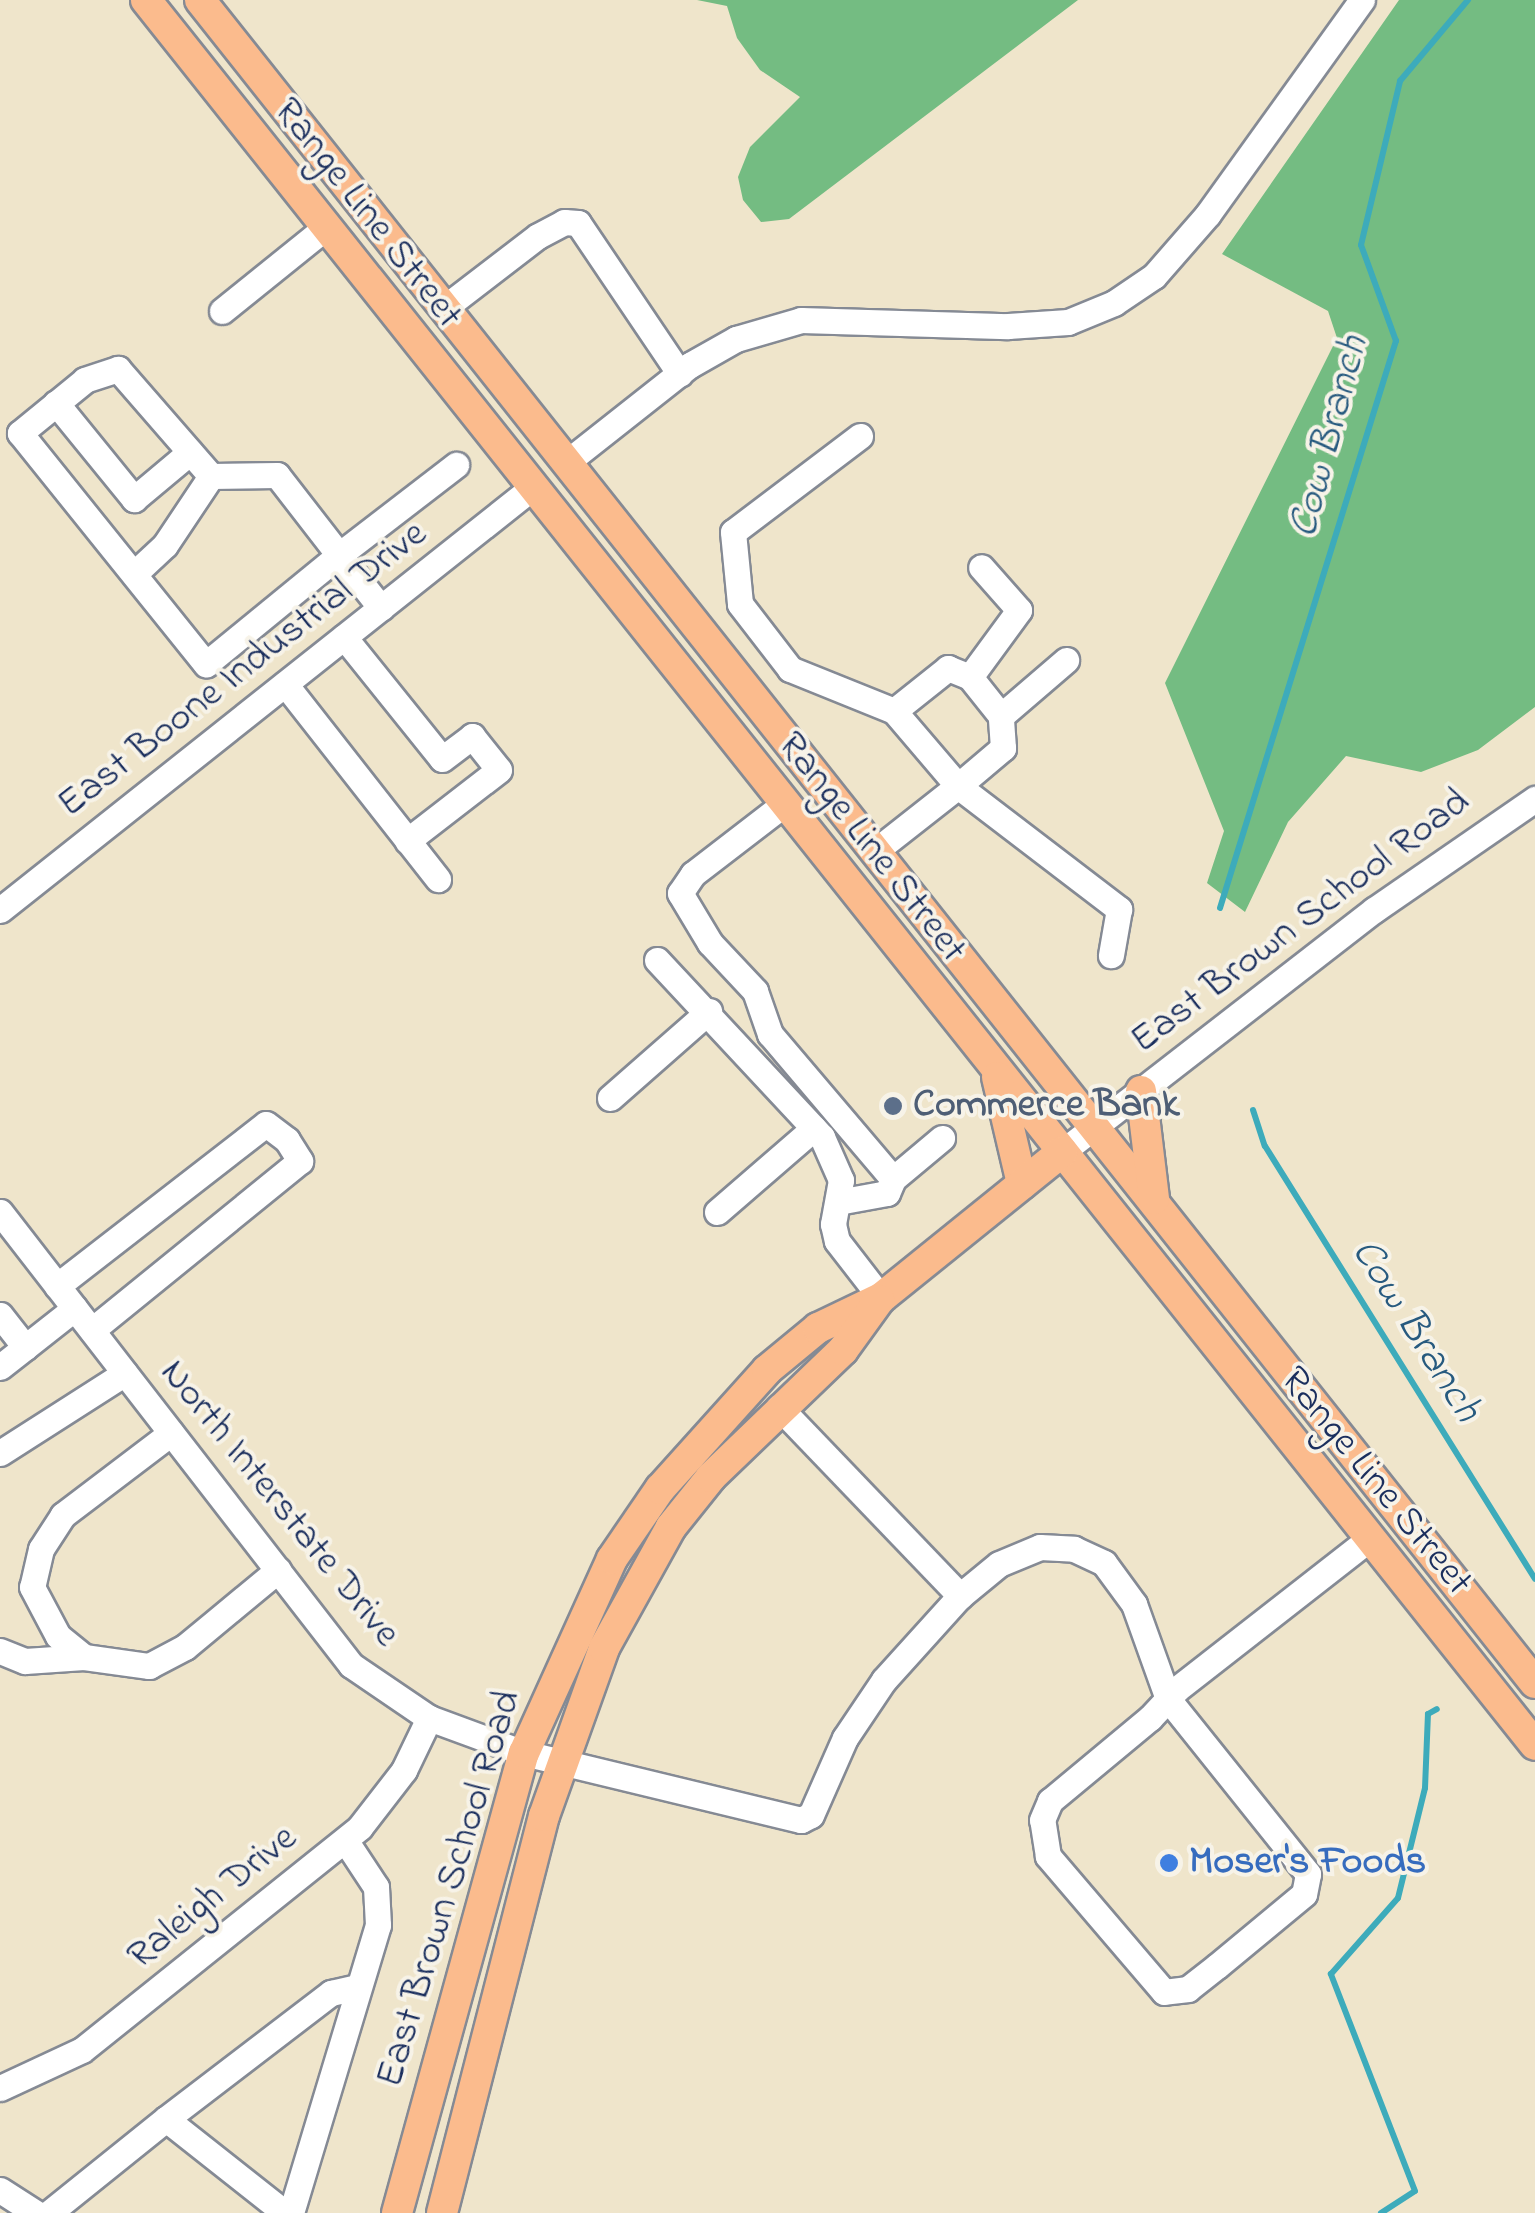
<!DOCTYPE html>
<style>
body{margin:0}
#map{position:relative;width:1535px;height:2213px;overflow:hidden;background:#efe5cb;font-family:"Indie Flower",sans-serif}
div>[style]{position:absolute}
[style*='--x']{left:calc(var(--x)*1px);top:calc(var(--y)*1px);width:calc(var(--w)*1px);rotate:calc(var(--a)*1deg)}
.forest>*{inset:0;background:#74bc82}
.stream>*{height:6px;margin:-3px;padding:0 3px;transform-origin:3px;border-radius:3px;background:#3dabbb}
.roads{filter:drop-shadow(2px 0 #858a94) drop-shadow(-2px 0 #858a94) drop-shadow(0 2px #858a94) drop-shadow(0 -2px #858a94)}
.minor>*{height:25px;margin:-12.5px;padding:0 12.5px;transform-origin:12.5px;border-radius:12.5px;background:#fff}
.major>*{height:30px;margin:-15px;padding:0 15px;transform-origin:15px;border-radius:15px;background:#fbbb8d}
.dots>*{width:28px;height:28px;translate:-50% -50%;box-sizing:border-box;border:5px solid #f7f3e8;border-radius:50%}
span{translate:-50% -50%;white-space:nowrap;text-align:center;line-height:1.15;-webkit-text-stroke:8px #f7f3e8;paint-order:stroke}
.street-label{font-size:40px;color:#1b2f5e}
.service-label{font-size:40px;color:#4e5e75;font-weight:700}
.left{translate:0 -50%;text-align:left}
.shop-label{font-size:40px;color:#366cbe;font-weight:700}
.water-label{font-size:42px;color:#275a7f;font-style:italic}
</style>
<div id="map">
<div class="forest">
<i style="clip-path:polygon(697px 0,1078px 0,789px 219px,761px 222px,743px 200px,738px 177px,750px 147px,800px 97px,760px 70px,737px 38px,727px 6px)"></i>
<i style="clip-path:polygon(1399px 0,1535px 0,1535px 707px,1478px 750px,1421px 772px,1346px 756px,1288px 822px,1245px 912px,1207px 883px,1224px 831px,1165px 683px,1337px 338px,1328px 311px,1222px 254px)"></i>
</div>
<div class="stream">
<i style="--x:1220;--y:908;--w:594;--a:-72.76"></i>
<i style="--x:1396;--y:341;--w:102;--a:-110"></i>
<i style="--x:1361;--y:245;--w:169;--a:-76.6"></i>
<i style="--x:1400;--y:81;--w:106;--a:-50"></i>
<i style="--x:1253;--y:1110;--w:38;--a:72"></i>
<i style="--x:1265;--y:1146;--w:510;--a:58.05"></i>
<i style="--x:1381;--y:2213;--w:40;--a:-32.9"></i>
<i style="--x:1415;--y:2191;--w:233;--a:-111.2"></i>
<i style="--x:1331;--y:1974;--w:101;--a:-48.6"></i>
<i style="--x:1398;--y:1898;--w:113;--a:-76.2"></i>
<i style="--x:1425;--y:1788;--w:74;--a:-87.7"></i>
<i style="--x:1428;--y:1714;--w:10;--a:-29"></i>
</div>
<div class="roads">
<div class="minor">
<i style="--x:444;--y:308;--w:118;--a:-37.5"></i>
<i style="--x:538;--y:236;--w:30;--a:-28"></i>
<i style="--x:564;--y:222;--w:14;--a:4"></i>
<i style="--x:578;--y:223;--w:182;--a:56"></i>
<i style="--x:222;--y:311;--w:134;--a:-38.9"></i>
<i style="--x:56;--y:403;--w:124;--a:50.9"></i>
<i style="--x:134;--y:499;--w:73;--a:-40"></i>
<i style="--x:860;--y:436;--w:159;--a:142.9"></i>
<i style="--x:733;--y:532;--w:72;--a:84.4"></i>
<i style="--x:740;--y:604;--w:82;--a:52.4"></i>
<i style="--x:790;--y:669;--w:112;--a:22"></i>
<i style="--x:894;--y:711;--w:99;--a:49.5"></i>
<i style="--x:958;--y:786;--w:59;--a:-40.2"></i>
<i style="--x:1003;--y:748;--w:32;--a:-94"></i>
<i style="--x:1001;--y:716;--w:50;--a:-128.5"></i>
<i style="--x:970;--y:677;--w:24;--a:-158"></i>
<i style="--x:948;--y:668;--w:69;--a:141.5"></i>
<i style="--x:567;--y:462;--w:157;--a:-38.3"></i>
<i style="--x:690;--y:365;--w:53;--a:-29.5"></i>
<i style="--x:736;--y:339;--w:68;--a:-16.3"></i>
<i style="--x:801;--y:320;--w:207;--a:1.7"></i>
<i style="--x:1008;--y:326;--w:60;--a:-3.8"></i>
<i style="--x:1068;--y:322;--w:50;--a:-22.4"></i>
<i style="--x:1114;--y:303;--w:48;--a:-34"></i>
<i style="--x:1154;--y:276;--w:82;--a:-48.9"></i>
<i style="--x:1208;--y:214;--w:264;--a:-54.3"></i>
<i style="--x:134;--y:574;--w:42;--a:-43.1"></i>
<i style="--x:165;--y:545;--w:83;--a:-56.3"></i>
<i style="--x:381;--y:608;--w:68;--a:-128.4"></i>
<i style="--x:339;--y:555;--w:101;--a:-127.8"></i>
<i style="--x:277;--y:475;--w:66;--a:179.1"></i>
<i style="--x:211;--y:476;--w:142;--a:-131"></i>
<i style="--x:118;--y:369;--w:35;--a:162"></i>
<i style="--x:85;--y:380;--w:84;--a:140.8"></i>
<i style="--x:20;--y:433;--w:297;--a:51.2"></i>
<i style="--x:206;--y:664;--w:172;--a:-39.3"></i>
<i style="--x:339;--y:555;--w:148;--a:-37.6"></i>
<i style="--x:344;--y:637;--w:156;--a:51.2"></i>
<i style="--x:442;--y:759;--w:38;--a:-37"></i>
<i style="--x:472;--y:736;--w:43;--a:51.5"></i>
<i style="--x:499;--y:770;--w:116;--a:142.3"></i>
<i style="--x:970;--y:677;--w:83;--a:-53.8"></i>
<i style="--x:1019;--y:610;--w:57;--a:-131.5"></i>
<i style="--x:285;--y:684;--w:248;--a:51.9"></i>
<i style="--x:1001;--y:716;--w:86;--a:-40.7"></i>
<i style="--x:784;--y:804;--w:115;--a:142.4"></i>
<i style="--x:693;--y:874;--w:23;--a:124"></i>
<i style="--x:680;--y:893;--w:58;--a:59"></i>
<i style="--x:710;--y:943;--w:66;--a:46.8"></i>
<i style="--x:755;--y:991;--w:46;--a:70.8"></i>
<i style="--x:770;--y:1034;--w:190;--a:49.7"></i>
<i style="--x:893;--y:1179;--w:15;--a:113"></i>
<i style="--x:887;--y:1193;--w:50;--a:169.6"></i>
<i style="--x:874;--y:852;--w:107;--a:-38.2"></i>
<i style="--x:958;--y:786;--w:203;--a:37.4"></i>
<i style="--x:1119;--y:909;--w:47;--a:99.9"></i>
<i style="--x:0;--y:910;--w:680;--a:-38.44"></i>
<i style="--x:657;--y:960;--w:242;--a:47"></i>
<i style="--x:822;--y:1137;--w:47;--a:66.2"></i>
<i style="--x:841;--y:1180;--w:45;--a:100.3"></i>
<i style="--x:833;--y:1224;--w:17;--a:77"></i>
<i style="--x:837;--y:1241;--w:72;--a:52.3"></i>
<i style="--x:610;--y:1098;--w:132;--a:-41.3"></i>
<i style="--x:1062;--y:1152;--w:395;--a:-37.8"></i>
<i style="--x:1374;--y:910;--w:196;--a:-34.6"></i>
<i style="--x:893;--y:1179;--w:64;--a:-39.9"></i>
<i style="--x:0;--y:1212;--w:573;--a:52.23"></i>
<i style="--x:351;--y:1665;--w:94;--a:34.2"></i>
<i style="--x:429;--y:1718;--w:101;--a:20.2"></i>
<i style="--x:524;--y:1753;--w:285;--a:13.6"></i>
<i style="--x:801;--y:1820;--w:11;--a:-27"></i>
<i style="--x:811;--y:1815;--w:84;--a:-66.2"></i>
<i style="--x:845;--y:1738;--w:70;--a:-56.1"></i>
<i style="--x:884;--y:1680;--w:113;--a:-47.9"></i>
<i style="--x:960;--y:1596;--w:50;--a:-39.4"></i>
<i style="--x:999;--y:1564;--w:44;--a:-22.5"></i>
<i style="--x:1040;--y:1547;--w:34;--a:3"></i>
<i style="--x:1074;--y:1549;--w:33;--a:25"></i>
<i style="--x:1104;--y:1563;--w:51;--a:53.8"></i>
<i style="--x:1134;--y:1604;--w:101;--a:70.3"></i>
<i style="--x:1168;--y:1699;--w:224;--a:51.3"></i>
<i style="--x:1308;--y:1874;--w:20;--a:101"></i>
<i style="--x:1304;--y:1894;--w:113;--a:140.4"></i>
<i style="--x:1217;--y:1966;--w:37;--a:142"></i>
<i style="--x:1188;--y:1989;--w:24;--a:173"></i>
<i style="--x:1164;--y:1992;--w:179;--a:-130.5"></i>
<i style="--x:1048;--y:1856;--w:36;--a:-99"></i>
<i style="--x:1042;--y:1820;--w:21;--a:-67"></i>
<i style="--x:1050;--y:1801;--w:130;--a:-39.7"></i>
<i style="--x:1150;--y:1718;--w:26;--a:-47"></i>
<i style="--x:1168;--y:1699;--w:13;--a:-48"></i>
<i style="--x:1177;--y:1689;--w:244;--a:-38"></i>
<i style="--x:717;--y:1212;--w:128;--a:-40.9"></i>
<i style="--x:57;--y:1286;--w:264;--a:-37.8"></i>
<i style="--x:266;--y:1124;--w:26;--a:37"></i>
<i style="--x:287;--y:1140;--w:25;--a:58"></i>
<i style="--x:300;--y:1161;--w:268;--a:140.9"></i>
<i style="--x:0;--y:1315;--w:41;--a:52"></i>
<i style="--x:0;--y:1367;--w:95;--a:-38.2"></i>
<i style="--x:779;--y:1407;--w:262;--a:46.2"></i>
<i style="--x:171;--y:1433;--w:136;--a:142.8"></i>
<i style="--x:63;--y:1515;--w:40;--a:122.9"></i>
<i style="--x:41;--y:1549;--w:39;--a:103"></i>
<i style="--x:32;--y:1587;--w:55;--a:62"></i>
<i style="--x:58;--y:1636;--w:33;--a:39"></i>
<i style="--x:84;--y:1657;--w:66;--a:7.9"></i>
<i style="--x:149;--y:1666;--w:41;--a:-27.8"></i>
<i style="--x:185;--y:1647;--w:121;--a:-39.6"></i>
<i style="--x:0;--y:1453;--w:148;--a:-32.6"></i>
<i style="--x:0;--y:1651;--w:27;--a:22"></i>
<i style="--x:25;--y:1661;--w:59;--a:-3.9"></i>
<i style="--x:0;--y:2088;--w:90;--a:-24.9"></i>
<i style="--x:82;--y:2050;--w:356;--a:-38.7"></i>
<i style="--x:360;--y:1827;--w:72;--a:-52.3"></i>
<i style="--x:404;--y:1770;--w:58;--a:-64.3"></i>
<i style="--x:166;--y:2119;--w:208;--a:-37.4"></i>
<i style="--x:331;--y:1993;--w:26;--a:-13"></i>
<i style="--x:0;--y:2190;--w:43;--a:32.6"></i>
<i style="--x:49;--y:2213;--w:150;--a:-38.8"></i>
<i style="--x:166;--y:2119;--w:152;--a:38.3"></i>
<i style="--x:291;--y:2213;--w:301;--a:-73.2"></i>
<i style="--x:378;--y:1925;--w:38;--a:-93"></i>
<i style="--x:376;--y:1887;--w:56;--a:-123.4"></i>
</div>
<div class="major">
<i style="--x:146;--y:0;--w:2230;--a:51.48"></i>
<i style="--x:200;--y:0;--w:2148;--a:51.58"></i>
<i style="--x:997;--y:1077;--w:110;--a:76.8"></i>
<i style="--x:1141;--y:1091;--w:109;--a:83.1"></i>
<i style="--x:397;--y:2213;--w:477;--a:-74.6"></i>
<i style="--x:524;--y:1753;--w:213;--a:-65.6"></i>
<i style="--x:612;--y:1559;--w:85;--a:-55.6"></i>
<i style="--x:660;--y:1489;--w:160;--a:-48"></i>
<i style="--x:767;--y:1370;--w:66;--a:-39.5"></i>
<i style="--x:818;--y:1328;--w:70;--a:-25.5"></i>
<i style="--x:881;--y:1298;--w:233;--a:-38.9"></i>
<i style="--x:442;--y:2213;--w:410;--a:-75.6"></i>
<i style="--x:544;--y:1816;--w:178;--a:-70.3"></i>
<i style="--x:604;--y:1648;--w:138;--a:-61"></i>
<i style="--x:671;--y:1527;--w:64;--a:-51.3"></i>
<i style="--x:711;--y:1477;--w:183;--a:-43.9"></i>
<i style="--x:843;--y:1350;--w:62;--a:-54.2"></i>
</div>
</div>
<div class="dots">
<i style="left:893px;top:1106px;background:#5c6f8a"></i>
<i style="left:1169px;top:1863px;background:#3f7fe0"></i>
</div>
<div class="street-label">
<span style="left:367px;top:214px;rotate:52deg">Range Line Street</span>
<span style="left:243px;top:670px;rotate:-38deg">East Boone Industrial Drive</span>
<span style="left:871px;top:848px;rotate:52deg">Range Line Street</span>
<span style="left:1301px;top:922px;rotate:-37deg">East Brown School Road</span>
<span style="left:1375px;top:1482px;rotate:51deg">Range Line Street</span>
<span style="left:279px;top:1504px;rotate:51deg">North Interstate Drive</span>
<span style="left:450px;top:1889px;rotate:-73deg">East Brown School Road</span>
<span style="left:213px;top:1898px;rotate:-39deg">Raleigh Drive</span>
</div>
<div class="service-label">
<span class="left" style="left:913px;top:1106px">Commerce Bank</span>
</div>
<div class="shop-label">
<span class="left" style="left:1189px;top:1863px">Moser's Foods</span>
</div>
<div class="water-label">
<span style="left:1330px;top:437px;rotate:-75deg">Cow Branch</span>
<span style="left:1415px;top:1331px;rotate:58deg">Cow Branch</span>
</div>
</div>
